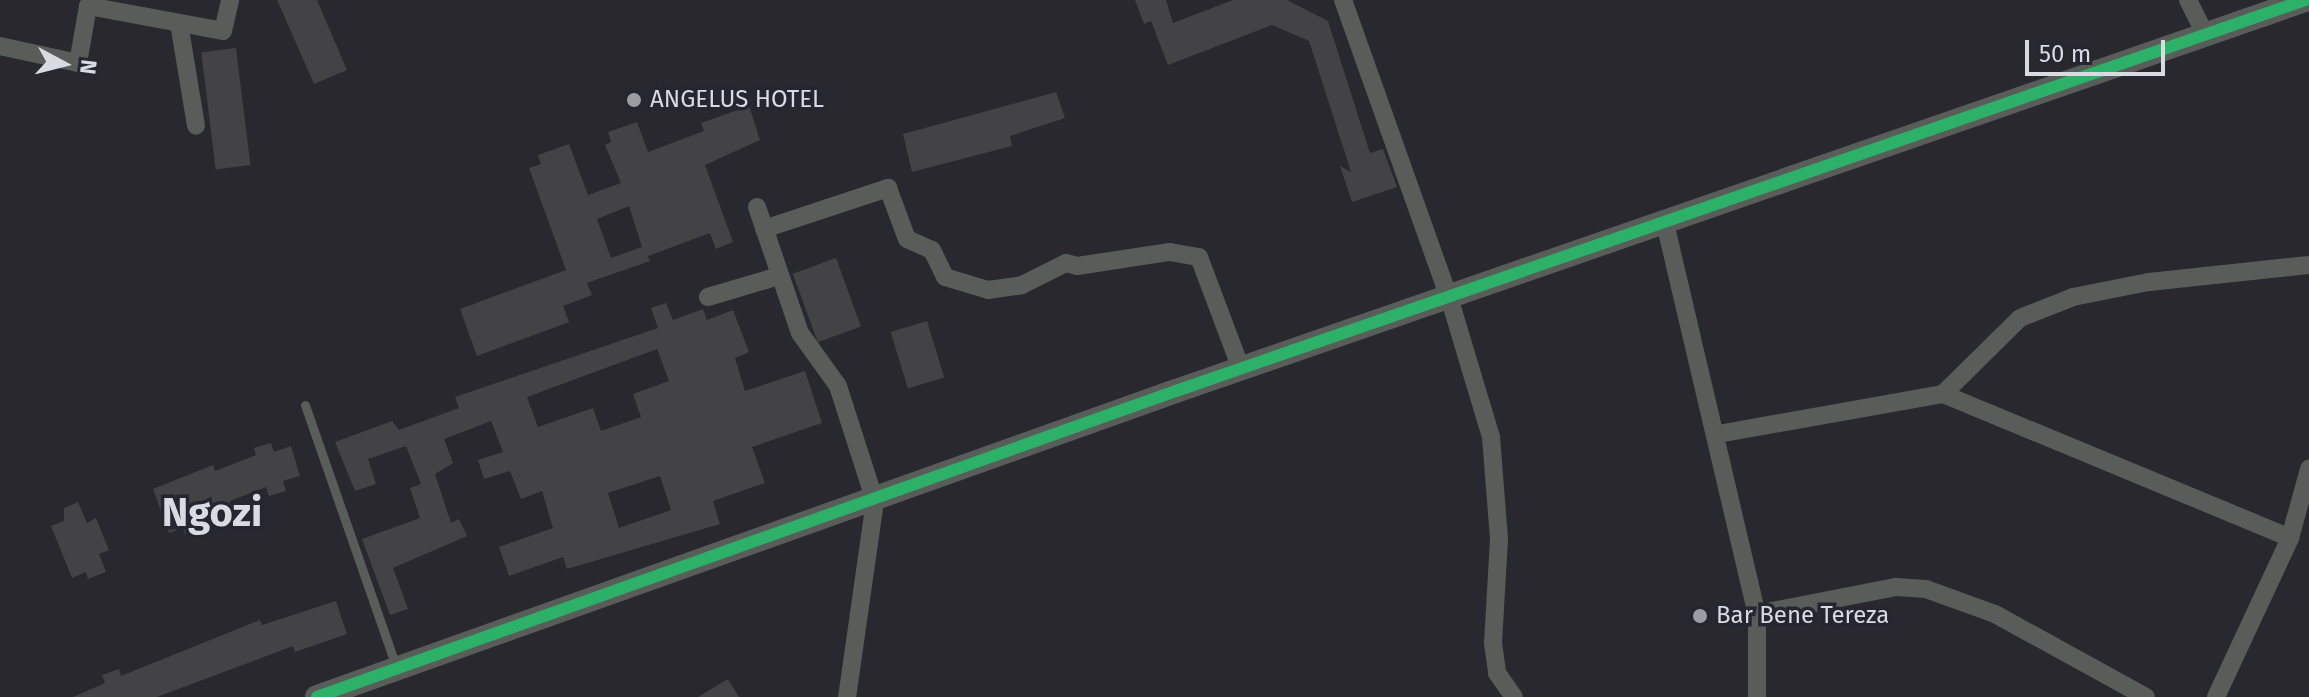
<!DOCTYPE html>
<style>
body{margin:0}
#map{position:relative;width:2309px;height:697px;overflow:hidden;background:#28282e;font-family:"Fira Sans",sans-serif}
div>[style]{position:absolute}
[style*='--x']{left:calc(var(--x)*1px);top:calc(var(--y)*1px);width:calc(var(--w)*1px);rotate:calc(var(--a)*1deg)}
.building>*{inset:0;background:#434244;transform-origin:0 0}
.service>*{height:9px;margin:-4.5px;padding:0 4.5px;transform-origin:4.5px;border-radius:4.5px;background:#585d59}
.minor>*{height:18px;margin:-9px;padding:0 9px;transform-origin:9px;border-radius:9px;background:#585d59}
.tertiary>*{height:24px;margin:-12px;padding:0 12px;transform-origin:12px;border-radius:12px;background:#585d59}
.cycleway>*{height:12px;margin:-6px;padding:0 6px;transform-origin:6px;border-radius:6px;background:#2db169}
.dots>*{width:22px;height:22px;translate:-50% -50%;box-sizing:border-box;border:4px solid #252631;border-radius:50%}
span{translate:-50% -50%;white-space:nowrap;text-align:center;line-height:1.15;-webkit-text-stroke:7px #252631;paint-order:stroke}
.poi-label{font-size:24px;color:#dadae2}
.left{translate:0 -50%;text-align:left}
.town-label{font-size:40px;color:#dadae2;font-weight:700}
.north{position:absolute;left:24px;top:24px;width:80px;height:80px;-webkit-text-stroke:6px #252631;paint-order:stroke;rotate:97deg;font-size:22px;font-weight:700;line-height:32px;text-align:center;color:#dadae2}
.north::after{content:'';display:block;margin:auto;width:28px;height:36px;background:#dadae2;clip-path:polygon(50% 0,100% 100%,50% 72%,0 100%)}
.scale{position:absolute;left:2025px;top:40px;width:140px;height:36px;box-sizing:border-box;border:4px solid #dadae2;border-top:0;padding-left:10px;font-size:24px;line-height:28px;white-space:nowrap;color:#dadae2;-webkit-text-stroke:6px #252631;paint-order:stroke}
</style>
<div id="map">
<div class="building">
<i style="clip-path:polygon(277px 0,317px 0,347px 70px,314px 84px)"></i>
<i style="clip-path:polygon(1135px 0,1166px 0,1173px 23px,1233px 0,1287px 0,1328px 21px,1370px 153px,1383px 149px,1397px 187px,1352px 202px,1340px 166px,1351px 172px,1309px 41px,1272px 25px,1168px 65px,1151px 21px,1144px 24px)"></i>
<i style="left:236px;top:48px;width:118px;height:35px;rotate:83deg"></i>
<i style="clip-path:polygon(1056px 92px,1065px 118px,1010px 136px,1012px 146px,912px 172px,903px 134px)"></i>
<i style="clip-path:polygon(evenodd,749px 106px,760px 140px,705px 165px,733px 242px,716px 249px,710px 233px,648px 256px,650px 261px,587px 283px,592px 295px,563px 306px,569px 322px,477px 356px,460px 309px,566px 270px,529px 168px,541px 164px,538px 155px,569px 144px,588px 195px,621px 183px,605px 145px,611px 142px,608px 132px,637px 122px,648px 152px,704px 131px,701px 123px,749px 106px,629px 206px,642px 247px,611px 258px,597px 219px,629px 206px)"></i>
<i style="left:836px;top:258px;width:73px;height:46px;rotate:70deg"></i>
<i style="clip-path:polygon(evenodd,666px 303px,673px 320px,703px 309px,707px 320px,733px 310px,749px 352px,735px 358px,745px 391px,805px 371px,822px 423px,752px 447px,765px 483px,713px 501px,720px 524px,567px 569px,563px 557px,509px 576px,499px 547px,553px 528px,542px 491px,521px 499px,510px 471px,484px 479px,478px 460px,503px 452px,491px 421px,444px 439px,453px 463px,435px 474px,451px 523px,459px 519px,467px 536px,393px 568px,408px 609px,390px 615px,362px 539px,420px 518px,410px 488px,421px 484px,406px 446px,368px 459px,376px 484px,355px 491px,335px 442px,392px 421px,399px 430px,459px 408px,455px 397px,658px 328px,651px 308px,666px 303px,657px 349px,669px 381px,633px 394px,641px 417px,601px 431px,593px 408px,538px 427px,527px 397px,657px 349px,666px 303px,660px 476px,671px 510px,619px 528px,608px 493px,660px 476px)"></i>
<i style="left:927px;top:321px;width:59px;height:38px;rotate:73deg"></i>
<i style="clip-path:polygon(271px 443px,274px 452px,291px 446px,300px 476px,283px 481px,286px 491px,269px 496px,266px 487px,230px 501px,235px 514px,185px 534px,183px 528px,169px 533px,153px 489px,213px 465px,215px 471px,256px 455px,254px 448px)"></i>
<i style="clip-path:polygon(78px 502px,87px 523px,96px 518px,109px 550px,99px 554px,106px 572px,88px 579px,86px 572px,72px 578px,51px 526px,64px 521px,64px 508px)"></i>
<i style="clip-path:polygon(336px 601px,347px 634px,295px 652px,293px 646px,157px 697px,73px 697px,105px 683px,102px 675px,119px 669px,121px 676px,260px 620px,262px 625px)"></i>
<i style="clip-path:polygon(728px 679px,739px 697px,698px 697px)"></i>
</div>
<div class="service">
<i style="--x:305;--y:405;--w:277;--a:70.8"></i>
</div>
<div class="minor">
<i style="--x:1343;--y:0;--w:315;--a:70.4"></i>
<i style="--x:1449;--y:297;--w:146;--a:73.3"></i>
<i style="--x:1491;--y:437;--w:102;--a:85.5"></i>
<i style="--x:1499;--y:539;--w:104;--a:93.3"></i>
<i style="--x:1493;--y:643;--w:30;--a:82"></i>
<i style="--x:1497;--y:673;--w:29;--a:55"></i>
<i style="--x:2188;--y:0;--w:40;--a:63.4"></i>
<i style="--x:179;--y:23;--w:104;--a:80.6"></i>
<i style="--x:0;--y:46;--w:80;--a:12.3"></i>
<i style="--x:78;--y:63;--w:58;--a:-80"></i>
<i style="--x:88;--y:6;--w:137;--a:10.5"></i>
<i style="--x:223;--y:31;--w:32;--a:-77"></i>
<i style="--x:757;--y:207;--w:133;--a:71.2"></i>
<i style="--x:800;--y:333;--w:65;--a:54.4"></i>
<i style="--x:838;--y:386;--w:121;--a:72.2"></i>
<i style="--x:875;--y:501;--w:198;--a:98.1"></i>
<i style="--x:1665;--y:223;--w:402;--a:76.8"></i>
<i style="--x:1757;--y:614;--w:83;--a:90"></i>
<i style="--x:764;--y:229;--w:131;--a:-18.3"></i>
<i style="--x:888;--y:188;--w:54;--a:69.6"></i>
<i style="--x:907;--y:239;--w:27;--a:24"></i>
<i style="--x:932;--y:250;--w:30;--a:64"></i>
<i style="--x:945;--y:277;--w:45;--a:16.8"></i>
<i style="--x:988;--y:290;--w:34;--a:-8"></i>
<i style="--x:1022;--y:285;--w:49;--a:-26.6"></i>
<i style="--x:1066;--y:263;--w:11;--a:15"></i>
<i style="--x:1077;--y:266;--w:94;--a:-8.6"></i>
<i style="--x:1170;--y:252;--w:29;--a:10"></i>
<i style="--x:1199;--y:257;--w:120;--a:69.4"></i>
<i style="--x:708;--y:297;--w:74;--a:-16.5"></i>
<i style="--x:1943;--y:394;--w:108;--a:-44.6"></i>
<i style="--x:2020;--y:318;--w:57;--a:-21.6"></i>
<i style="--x:2073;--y:297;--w:77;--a:-11.2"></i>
<i style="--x:2149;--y:282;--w:161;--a:-6.1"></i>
<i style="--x:1718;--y:434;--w:229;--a:-10.1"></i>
<i style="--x:1943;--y:394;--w:376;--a:22.5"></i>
<i style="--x:1757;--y:614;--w:142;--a:-11"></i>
<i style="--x:1896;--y:587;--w:30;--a:4"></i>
<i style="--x:1926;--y:589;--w:73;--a:19.9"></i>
<i style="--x:1995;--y:614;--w:172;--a:28.8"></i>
<i style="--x:2216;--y:697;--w:175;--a:-65"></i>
<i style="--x:2290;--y:538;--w:72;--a:-74.6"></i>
</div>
<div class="tertiary">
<i style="--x:317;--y:697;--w:912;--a:-19.61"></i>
<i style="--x:1176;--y:391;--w:1195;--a:-19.1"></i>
</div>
<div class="cycleway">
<i style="--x:317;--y:697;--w:912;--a:-19.61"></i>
<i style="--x:1176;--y:391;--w:1195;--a:-19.1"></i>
</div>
<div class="dots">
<i style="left:634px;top:100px;background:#9c9ca3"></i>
<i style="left:1700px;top:616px;background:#9c9ca3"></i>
</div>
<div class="poi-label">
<span class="left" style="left:650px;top:100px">ANGELUS HOTEL</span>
<span class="left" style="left:1716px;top:616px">Bar Bene Tereza</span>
</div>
<div class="town-label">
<span style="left:212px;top:513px">Ngozi</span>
</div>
<div class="north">N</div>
<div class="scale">50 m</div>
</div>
